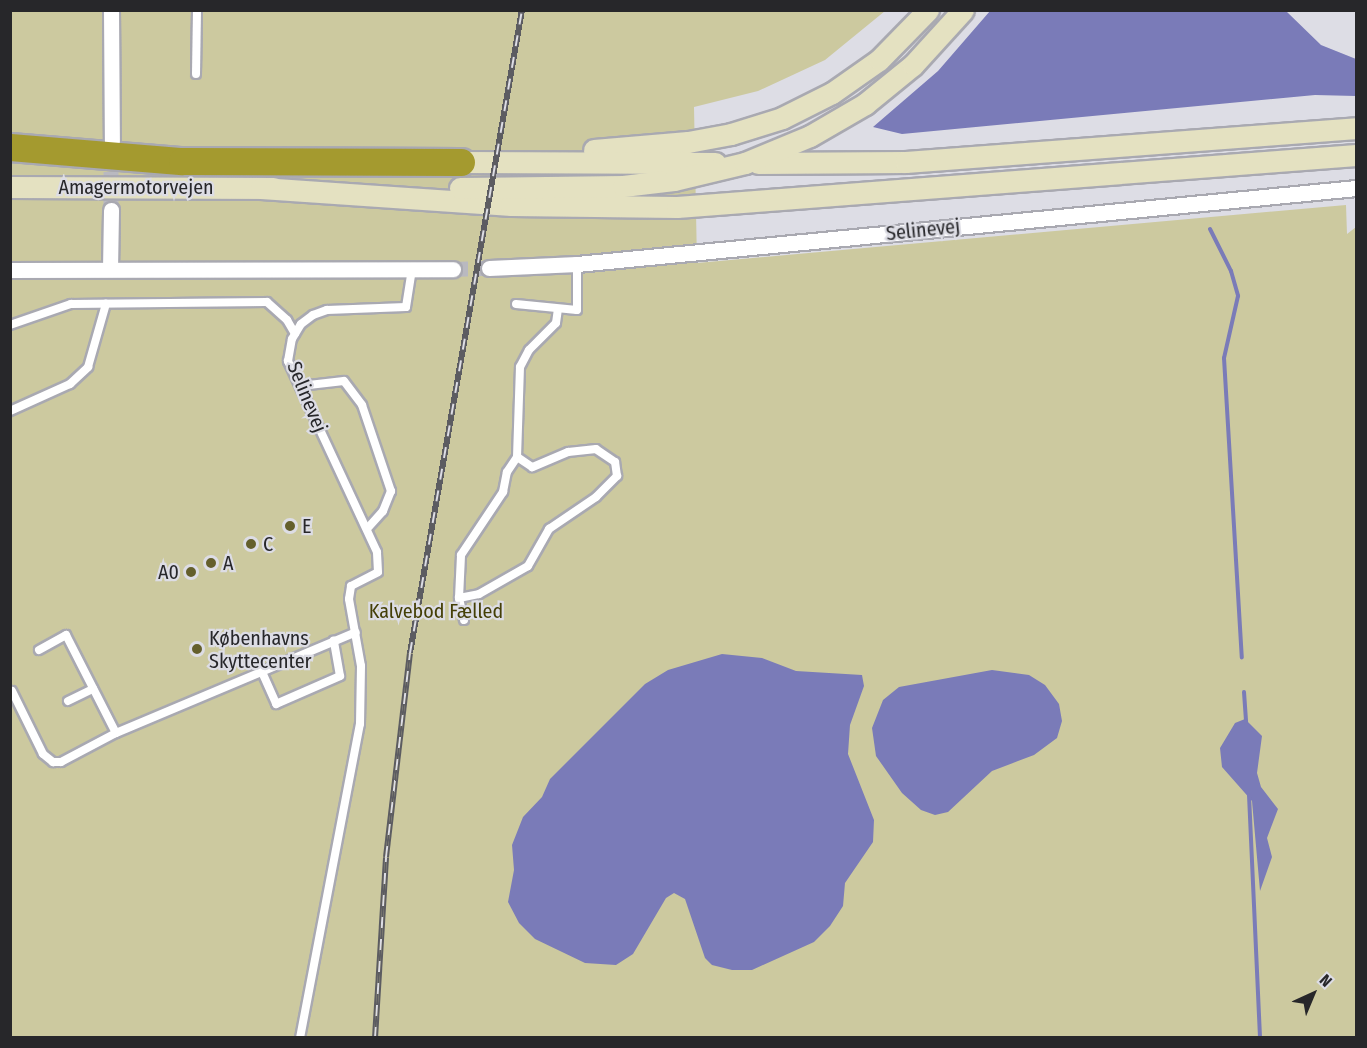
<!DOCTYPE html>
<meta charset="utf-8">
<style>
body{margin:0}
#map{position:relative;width:1367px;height:1048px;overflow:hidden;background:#dddde5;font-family:"Fira Sans Condensed",sans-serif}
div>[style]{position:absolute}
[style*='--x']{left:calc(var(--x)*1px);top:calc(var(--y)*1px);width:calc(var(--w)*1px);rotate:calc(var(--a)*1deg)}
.green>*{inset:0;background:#ccc99f}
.water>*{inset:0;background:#7a7bb8}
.stream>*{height:4px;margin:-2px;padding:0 2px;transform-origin:2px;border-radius:2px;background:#7a7bb8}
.street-tunnel>*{height:15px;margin-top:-7.5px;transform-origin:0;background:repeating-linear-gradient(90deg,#b9b9c0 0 15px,transparent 0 23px)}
.roads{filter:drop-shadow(2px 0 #a9a9b1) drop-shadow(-2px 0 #a9a9b1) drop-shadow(0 2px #a9a9b1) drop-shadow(0 -2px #a9a9b1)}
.lane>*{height:8px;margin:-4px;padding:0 4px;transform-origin:4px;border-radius:4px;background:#fff}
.street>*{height:15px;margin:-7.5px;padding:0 7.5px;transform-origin:7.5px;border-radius:7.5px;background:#fff}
.secondary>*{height:21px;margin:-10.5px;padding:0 10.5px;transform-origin:10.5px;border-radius:10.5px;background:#e4e1c1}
.highway>*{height:27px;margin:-13.5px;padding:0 13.5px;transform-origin:13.5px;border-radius:13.5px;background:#a49a2f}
.rail>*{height:6px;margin-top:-3px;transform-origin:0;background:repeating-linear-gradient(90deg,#dddde5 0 11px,#5c5c61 0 22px);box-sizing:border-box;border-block:2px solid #5c5c61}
.dots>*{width:16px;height:16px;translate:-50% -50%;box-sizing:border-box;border:3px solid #dddde5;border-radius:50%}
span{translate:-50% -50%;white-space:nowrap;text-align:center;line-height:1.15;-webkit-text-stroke:4.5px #dddde5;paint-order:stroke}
.street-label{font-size:20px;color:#27272a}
.poi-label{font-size:20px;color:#27272a}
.left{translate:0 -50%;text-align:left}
.right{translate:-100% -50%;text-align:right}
.park-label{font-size:20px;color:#443f06}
.frame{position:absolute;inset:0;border:12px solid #27272a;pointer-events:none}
.north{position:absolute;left:1283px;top:964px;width:60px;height:60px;-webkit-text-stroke:4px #dddde5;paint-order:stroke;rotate:44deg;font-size:16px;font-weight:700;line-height:24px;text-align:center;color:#27272a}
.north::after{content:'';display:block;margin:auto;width:21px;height:27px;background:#27272a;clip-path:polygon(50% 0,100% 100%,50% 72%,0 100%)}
</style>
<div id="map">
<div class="green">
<i style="clip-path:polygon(11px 11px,885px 11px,825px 60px,758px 91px,694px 107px,697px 263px,1346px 205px,1347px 234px,1356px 227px,1356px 1037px,11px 1037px)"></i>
</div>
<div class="water">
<i style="clip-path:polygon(990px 11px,1286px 11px,1321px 45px,1356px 59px,1356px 96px,1315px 95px,902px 134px,873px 127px,938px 71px)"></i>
<i style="clip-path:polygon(722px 654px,762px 658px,796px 671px,862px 675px,864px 686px,850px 725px,848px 754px,874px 820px,873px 842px,845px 883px,843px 906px,830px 926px,814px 942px,752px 970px,732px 970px,712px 965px,705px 958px,685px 899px,674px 893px,666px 898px,633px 954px,616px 965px,585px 963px,535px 939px,519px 923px,508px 902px,514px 870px,512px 845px,523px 817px,542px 797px,550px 779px,645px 684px,668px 670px)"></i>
<i style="clip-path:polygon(992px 670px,1029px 675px,1045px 685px,1059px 704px,1062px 721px,1057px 738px,1034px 755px,992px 771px,948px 812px,935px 815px,921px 810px,902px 793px,876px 756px,872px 728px,883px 700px,899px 687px)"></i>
<i style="clip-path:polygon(1245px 719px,1262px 736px,1257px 773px,1261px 787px,1278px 809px,1267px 838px,1272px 857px,1260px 891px,1252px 801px,1222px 767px,1220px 748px,1235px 723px)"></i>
</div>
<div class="stream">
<i style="--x:1210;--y:229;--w:47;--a:63.4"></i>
<i style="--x:1231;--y:271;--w:26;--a:74"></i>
<i style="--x:1238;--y:296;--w:64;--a:102.7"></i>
<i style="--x:1224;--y:358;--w:300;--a:86.6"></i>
<i style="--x:1244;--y:692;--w:30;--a:86"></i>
<i style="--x:1249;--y:795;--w:243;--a:87.4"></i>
</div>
<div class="street-tunnel">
<i style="--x:111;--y:210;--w:60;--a:-90"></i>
<i style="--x:453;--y:269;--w:36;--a:-2"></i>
</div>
<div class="roads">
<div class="lane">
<i style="--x:196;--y:74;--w:64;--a:-89.1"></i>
<i style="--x:516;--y:304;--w:61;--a:5.6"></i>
<i style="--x:577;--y:310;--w:46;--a:-90"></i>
<i style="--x:10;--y:325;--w:65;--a:-19"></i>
<i style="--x:71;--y:304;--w:196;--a:-0.6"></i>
<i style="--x:267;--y:302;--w:27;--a:42"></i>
<i style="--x:287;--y:320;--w:16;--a:60"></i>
<i style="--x:300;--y:386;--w:44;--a:-6.5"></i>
<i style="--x:344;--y:381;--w:30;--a:53"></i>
<i style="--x:362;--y:405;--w:91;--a:71.4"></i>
<i style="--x:391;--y:491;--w:22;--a:112"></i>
<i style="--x:383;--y:511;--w:24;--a:132"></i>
<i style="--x:10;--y:411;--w:66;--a:-24.2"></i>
<i style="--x:70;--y:384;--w:25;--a:-43"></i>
<i style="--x:88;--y:367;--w:66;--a:-74.1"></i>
<i style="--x:459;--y:598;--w:20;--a:-11"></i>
<i style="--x:479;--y:594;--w:56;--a:-29.7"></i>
<i style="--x:528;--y:566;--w:43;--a:-60.4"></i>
<i style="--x:549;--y:529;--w:57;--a:-34.2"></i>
<i style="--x:596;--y:497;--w:30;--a:-45"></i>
<i style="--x:617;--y:476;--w:14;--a:-98"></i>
<i style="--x:615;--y:462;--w:23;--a:-146"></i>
<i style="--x:596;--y:449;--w:28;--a:174"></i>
<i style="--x:568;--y:452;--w:39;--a:157"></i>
<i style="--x:532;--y:467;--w:18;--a:-146"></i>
<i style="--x:464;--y:620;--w:23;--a:-103"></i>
<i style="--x:459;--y:598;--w:43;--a:-87.3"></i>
<i style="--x:461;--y:555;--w:76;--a:-56.3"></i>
<i style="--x:503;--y:492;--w:20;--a:-79"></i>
<i style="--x:507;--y:472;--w:18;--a:-56"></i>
<i style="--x:517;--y:457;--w:90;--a:-88.1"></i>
<i style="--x:520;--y:367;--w:19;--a:-62"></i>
<i style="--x:529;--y:350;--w:38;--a:-45"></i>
<i style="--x:556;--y:323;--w:14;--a:-82"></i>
<i style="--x:39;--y:650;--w:31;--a:-29"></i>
<i style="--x:66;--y:635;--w:110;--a:63"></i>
<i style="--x:262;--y:672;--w:35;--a:66"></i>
<i style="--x:276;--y:704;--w:70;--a:-23.6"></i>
<i style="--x:340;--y:676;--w:36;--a:-100"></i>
<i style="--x:12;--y:691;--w:70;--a:63.8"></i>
<i style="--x:43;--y:754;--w:13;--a:39"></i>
<i style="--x:53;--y:762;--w:8;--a:0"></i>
<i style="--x:61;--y:762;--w:62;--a:-27.8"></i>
<i style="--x:116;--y:733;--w:260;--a:-22.8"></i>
<i style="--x:68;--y:701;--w:28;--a:-26"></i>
<i style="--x:300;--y:1038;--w:320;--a:-79.2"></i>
<i style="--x:360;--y:724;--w:58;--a:-89"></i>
<i style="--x:361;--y:666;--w:68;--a:-100.2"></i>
<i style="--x:349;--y:599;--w:13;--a:-81"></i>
<i style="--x:351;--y:586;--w:30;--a:-27"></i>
<i style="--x:378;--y:572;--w:20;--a:-93"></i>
<i style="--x:377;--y:552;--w:211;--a:-115"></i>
<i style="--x:288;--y:361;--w:22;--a:-80"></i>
<i style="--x:292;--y:339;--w:17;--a:-59"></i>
<i style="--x:301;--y:324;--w:15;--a:-37"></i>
<i style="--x:313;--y:315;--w:15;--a:-20"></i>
<i style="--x:327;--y:310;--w:79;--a:-2.2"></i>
<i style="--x:406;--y:307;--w:37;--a:-81"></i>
</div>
<div class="street">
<i style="--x:111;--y:10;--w:131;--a:89.6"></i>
<i style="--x:489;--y:268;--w:88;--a:-2.6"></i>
<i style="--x:577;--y:264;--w:783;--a:-5.57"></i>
<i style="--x:110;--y:269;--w:59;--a:-89"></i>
<i style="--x:10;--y:270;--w:443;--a:-0.1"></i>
</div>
<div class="secondary">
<i style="--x:594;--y:150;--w:94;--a:-4.9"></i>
<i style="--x:688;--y:142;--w:44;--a:-10.5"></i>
<i style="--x:731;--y:134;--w:53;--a:-17.4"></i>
<i style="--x:782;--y:118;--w:56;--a:-26.6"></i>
<i style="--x:832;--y:93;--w:57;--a:-35.1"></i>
<i style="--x:879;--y:60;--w:70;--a:-45.6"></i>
<i style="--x:461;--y:162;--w:254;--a:0.2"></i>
<i style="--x:758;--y:163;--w:148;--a:-0.4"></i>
<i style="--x:906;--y:162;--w:451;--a:-4.3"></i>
<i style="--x:10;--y:187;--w:263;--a:0.2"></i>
<i style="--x:261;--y:188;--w:251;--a:3.9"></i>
<i style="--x:511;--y:205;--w:166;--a:0.7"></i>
<i style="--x:677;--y:207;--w:681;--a:-4.38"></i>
<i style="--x:460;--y:188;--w:163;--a:-0.7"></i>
<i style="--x:623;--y:186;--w:51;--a:-6.7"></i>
<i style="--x:674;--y:180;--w:73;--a:-13.5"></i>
<i style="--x:745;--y:163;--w:70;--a:-22.6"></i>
<i style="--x:810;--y:136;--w:64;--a:-30.2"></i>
<i style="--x:865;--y:104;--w:62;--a:-39.1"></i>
<i style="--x:913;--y:65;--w:74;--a:-47.7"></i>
</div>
<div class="highway">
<i style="--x:10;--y:147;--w:173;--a:4.7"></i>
<i style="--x:182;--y:161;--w:279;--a:0.2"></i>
</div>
</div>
<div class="rail">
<i style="--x:375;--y:1038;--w:181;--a:-86.5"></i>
<i style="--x:386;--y:857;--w:205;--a:-83.3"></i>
<i style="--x:410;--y:653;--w:653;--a:-80.12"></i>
</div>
<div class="dots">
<i style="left:290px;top:526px;background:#645f2c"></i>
<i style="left:251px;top:544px;background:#645f2c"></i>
<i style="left:211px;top:563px;background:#645f2c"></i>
<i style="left:191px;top:572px;background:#645f2c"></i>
<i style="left:197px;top:649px;background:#645f2c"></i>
</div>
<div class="street-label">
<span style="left:136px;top:187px">Amagermotorvejen</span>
<span style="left:923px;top:230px;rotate:-6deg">Selinevej</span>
<span style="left:307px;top:397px;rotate:68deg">Selinevej</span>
</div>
<div class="poi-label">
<span class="left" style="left:302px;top:526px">E</span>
<span class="left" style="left:263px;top:544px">C</span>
<span class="left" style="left:223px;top:563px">A</span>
<span class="right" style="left:179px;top:572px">A0</span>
<span class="left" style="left:209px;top:650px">Københavns<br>Skyttecenter</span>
</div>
<div class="park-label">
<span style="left:436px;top:611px">Kalvebod Fælled</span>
</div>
<div class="frame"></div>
<div class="north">N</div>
</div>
